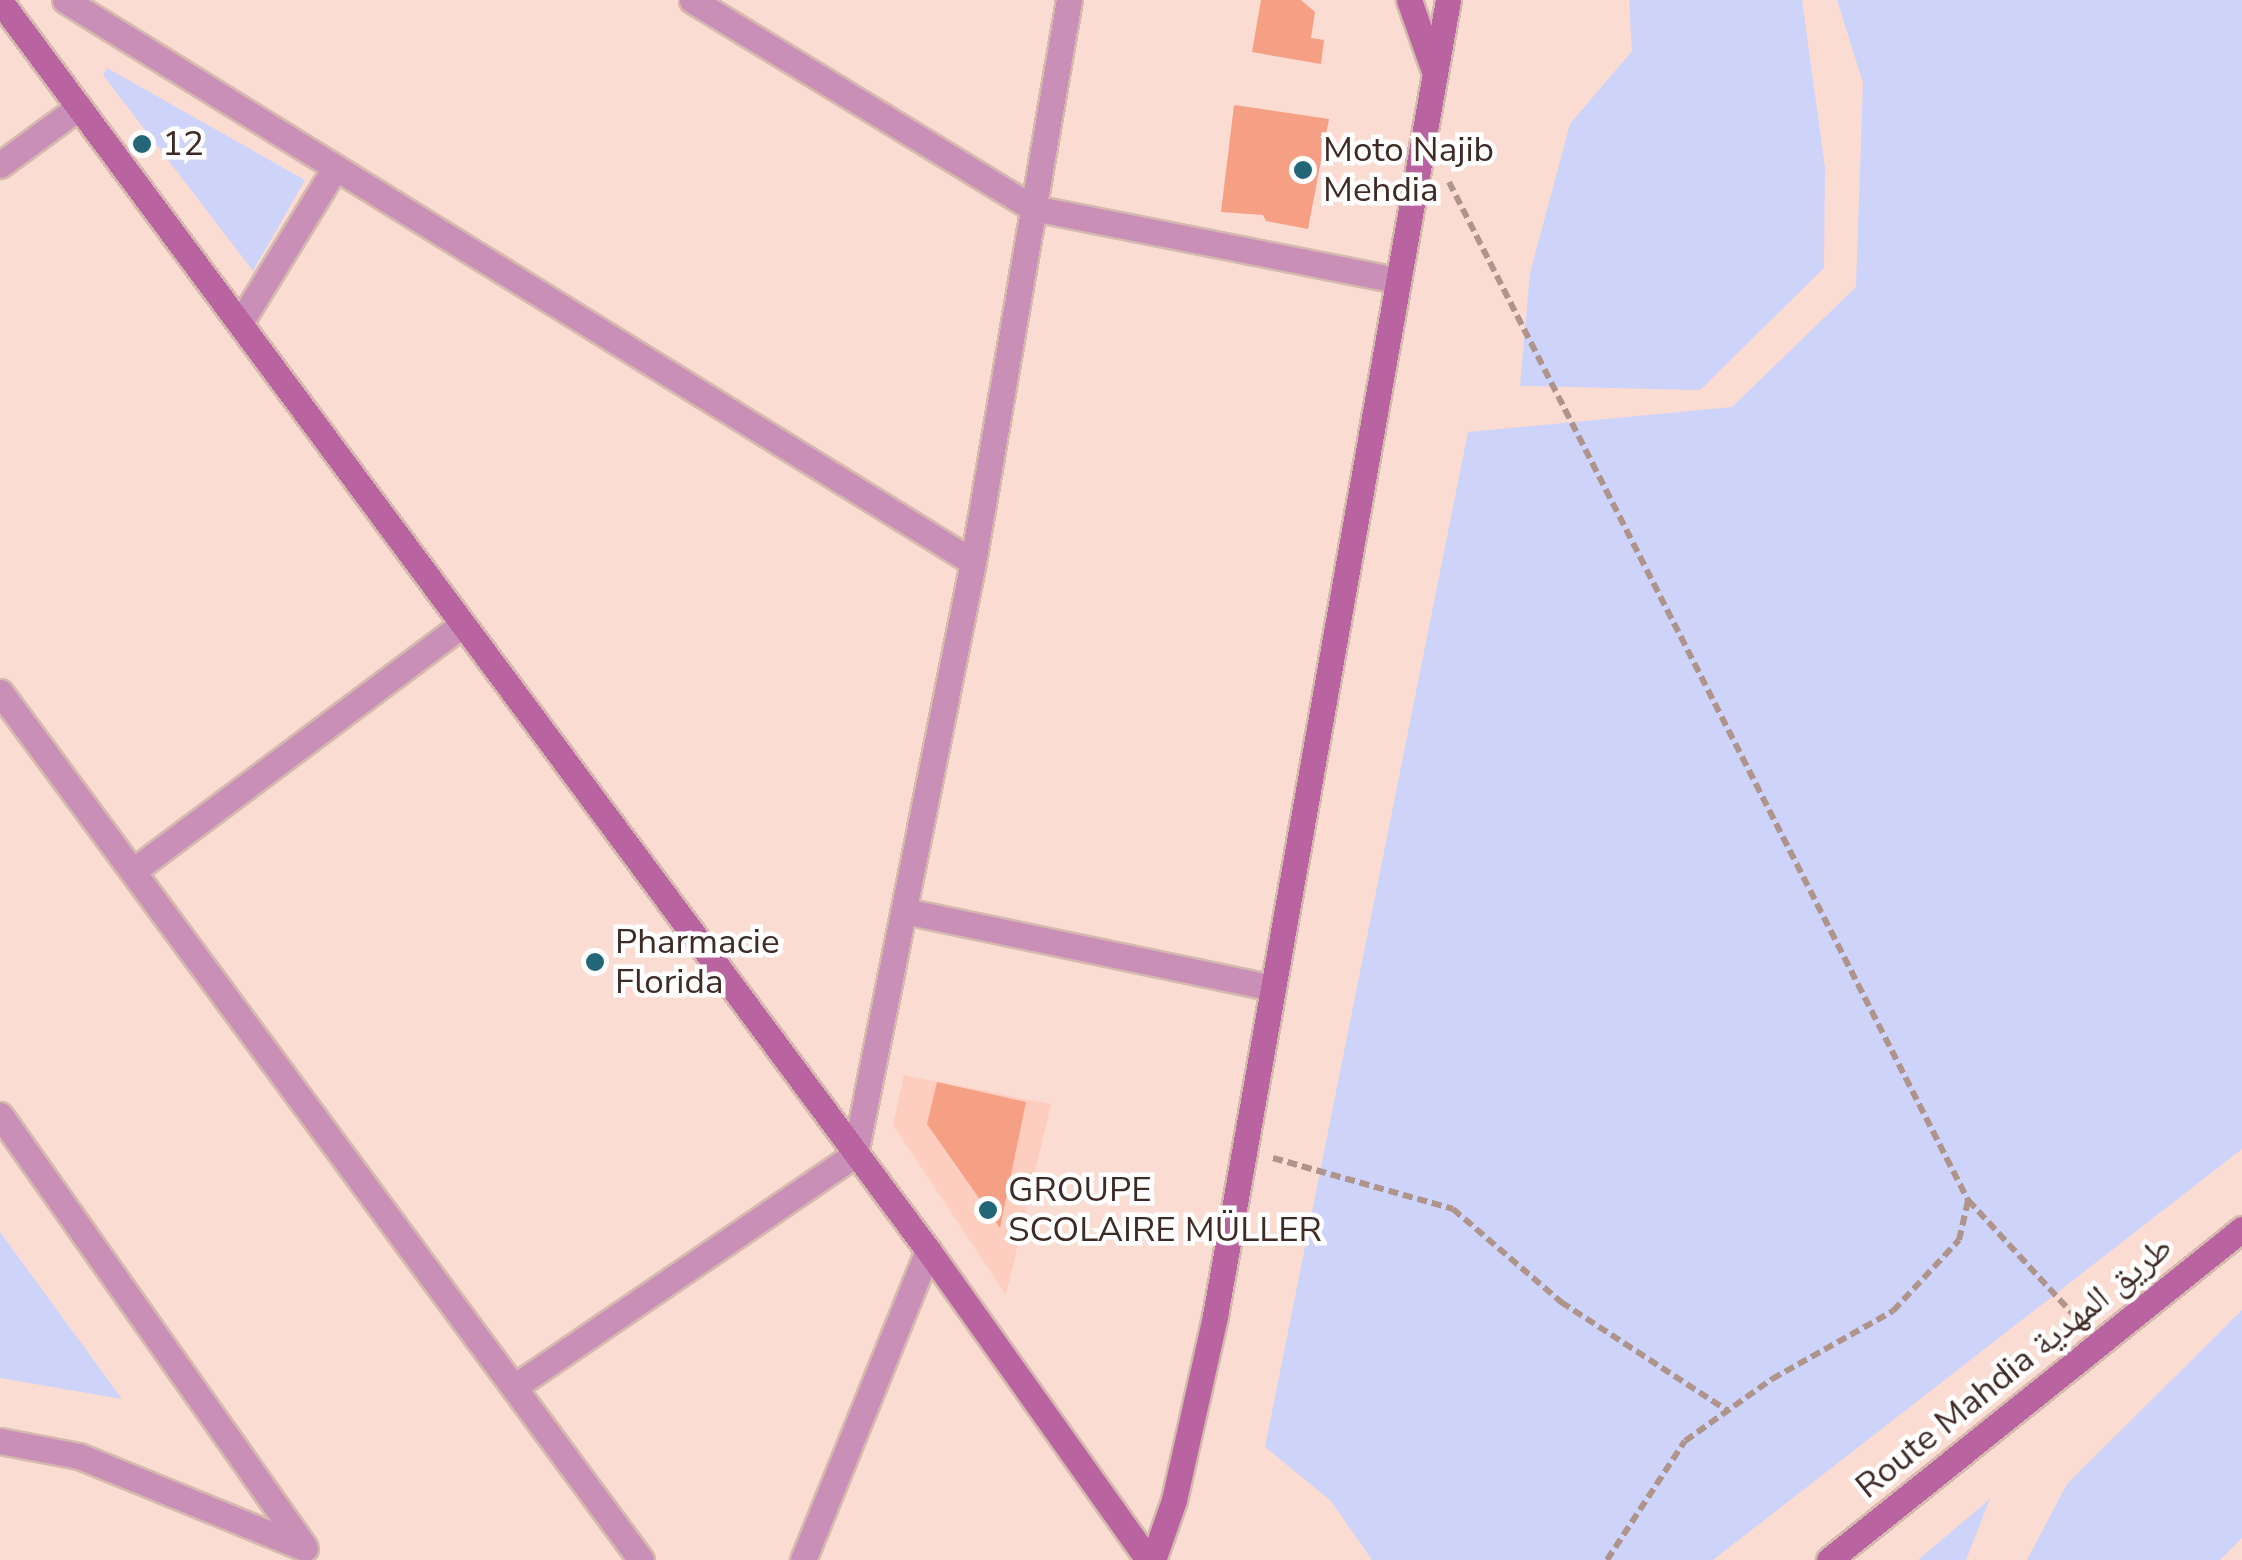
<!DOCTYPE html>
<meta charset="utf-8">
<style>
body{margin:0}
#map{position:relative;width:2242px;height:1560px;overflow:hidden;background:#fbdcd2;font-family:"Nunito Sans","Noto Naskh Arabic",sans-serif}
div>[style]{position:absolute}
[style*='--x']{left:calc(var(--x)*1px);top:calc(var(--y)*1px);width:calc(var(--w)*1px);rotate:calc(var(--a)*1deg)}
.built>*{inset:0;background:#fdcebf}
.green>*{inset:0;background:#ced3fa}
.building>*{inset:0;background:#f5a084}
.path>*{height:6px;margin-top:-3px;transform-origin:0;background:repeating-linear-gradient(90deg,#af948c 0 10px,transparent 0 15px)}
.roads{filter:drop-shadow(2px 0 #d5b9af) drop-shadow(-2px 0 #d5b9af) drop-shadow(0 2px #d5b9af) drop-shadow(0 -2px #d5b9af)}
.street>*{height:25px;margin:-12.5px;padding:0 12.5px;transform-origin:12.5px;border-radius:12.5px;background:#ca8fb7}
.secondary>*{height:25px;margin:-12.5px;padding:0 12.5px;transform-origin:12.5px;border-radius:12.5px;background:#b963a0}
.dots>*{width:28px;height:28px;translate:-50% -50%;box-sizing:border-box;border:5px solid #fff;border-radius:50%}
span{translate:-50% -50%;white-space:nowrap;text-align:center;line-height:1.15;-webkit-text-stroke:9px #fff;paint-order:stroke}
.poi-label{font-size:35px;color:#3f2b25}
.left{translate:0 -50%;text-align:left}
.street-label{font-size:35px;color:#3f2b25}
</style>
<div id="map">
<div class="built">
<i style="clip-path:polygon(904px 1075px,1051px 1104px,1006px 1295px,893px 1125px)"></i>
</div>
<div class="green">
<i style="clip-path:polygon(1629px 0,1802px 0,1825px 168px,1824px 268px,1700px 390px,1520px 386px,1530px 273px,1570px 124px,1632px 51px)"></i>
<i style="clip-path:polygon(1837px 0,2242px 0,2242px 1149px,1713px 1560px,1372px 1560px,1331px 1501px,1265px 1447px,1468px 432px,1732px 407px,1856px 287px,1863px 83px)"></i>
<i style="clip-path:polygon(107px 68px,305px 180px,253px 271px,103px 75px)"></i>
<i style="clip-path:polygon(0 1232px,122px 1399px,0 1378px)"></i>
<i style="clip-path:polygon(2242px 1310px,2242px 1538px,2220px 1560px,2027px 1560px,2067px 1484px)"></i>
<i style="clip-path:polygon(1990px 1499px,1966px 1560px,1918px 1560px)"></i>
</div>
<div class="building">
<i style="clip-path:polygon(1261px 0,1301px 0,1315px 12px,1311px 38px,1324px 40px,1321px 64px,1252px 52px)"></i>
<i style="clip-path:polygon(1234px 105px,1329px 119px,1308px 229px,1266px 221px,1263px 215px,1221px 212px)"></i>
<i style="clip-path:polygon(937px 1082px,1026px 1102px,1000px 1228px,927px 1124px)"></i>
</div>
<div class="path">
<i style="--x:1449;--y:182;--w:1143;--a:62.99"></i>
<i style="--x:1968;--y:1200;--w:166;--a:47.4"></i>
<i style="--x:1273;--y:1158;--w:187;--a:15.8"></i>
<i style="--x:1453;--y:1209;--w:143;--a:40.7"></i>
<i style="--x:1561;--y:1302;--w:199;--a:33.1"></i>
<i style="--x:1607;--y:1560;--w:142;--a:-56.8"></i>
<i style="--x:1685;--y:1441;--w:107;--a:-35.5"></i>
<i style="--x:1772;--y:1379;--w:139;--a:-29.3"></i>
<i style="--x:1893;--y:1311;--w:97;--a:-47.1"></i>
<i style="--x:1959;--y:1240;--w:40;--a:-77"></i>
</div>
<div class="roads">
<div class="street">
<i style="--x:65;--y:0;--w:1068;--a:31.76"></i>
<i style="--x:692;--y:0;--w:399;--a:31.4"></i>
<i style="--x:1033;--y:208;--w:372;--a:11.2"></i>
<i style="--x:0;--y:165;--w:98;--a:-36.3"></i>
<i style="--x:240;--y:323;--w:178;--a:-58.5"></i>
<i style="--x:0;--y:692;--w:1079;--a:53.55"></i>
<i style="--x:133;--y:871;--w:411;--a:-36.8"></i>
<i style="--x:905;--y:911;--w:375;--a:11.8"></i>
<i style="--x:0;--y:1115;--w:527;--a:54.8"></i>
<i style="--x:514;--y:1387;--w:413;--a:-34.3"></i>
<i style="--x:855;--y:1154;--w:604;--a:-78.73"></i>
<i style="--x:973;--y:562;--w:570;--a:-80.31"></i>
<i style="--x:0;--y:1441;--w:80;--a:10.8"></i>
<i style="--x:79;--y:1456;--w:244;--a:22.2"></i>
<i style="--x:803;--y:1560;--w:334;--a:-68"></i>
</div>
<div class="secondary">
<i style="--x:1409;--y:0;--w:75;--a:70.6"></i>
<i style="--x:0;--y:1;--w:1556;--a:53.39"></i>
<i style="--x:928;--y:1250;--w:380;--a:54.6"></i>
<i style="--x:1153;--y:1560;--w:64;--a:-70.7"></i>
<i style="--x:1174;--y:1500;--w:189;--a:-77.4"></i>
<i style="--x:1215;--y:1316;--w:1336;--a:-79.96"></i>
<i style="--x:1829;--y:1560;--w:529;--a:-38.71"></i>
</div>
</div>
<div class="dots">
<i style="left:142px;top:144px;background:#236678"></i>
<i style="left:1303px;top:170px;background:#236678"></i>
<i style="left:595px;top:962px;background:#236678"></i>
<i style="left:988px;top:1210px;background:#236678"></i>
</div>
<div class="poi-label">
<span class="left" style="left:162px;top:144px">12</span>
<span class="left" style="left:1323px;top:170px">Moto Najib<br>Mehdia</span>
<span class="left" style="left:615px;top:962px">Pharmacie<br>Florida</span>
<span class="left" style="left:1008px;top:1210px">GROUPE<br>SCOLAIRE MÜLLER</span>
</div>
<div class="street-label">
<span style="left:2014px;top:1367px;rotate:-39deg">Route Mahdia طريق المهدية</span>
</div>
</div>
